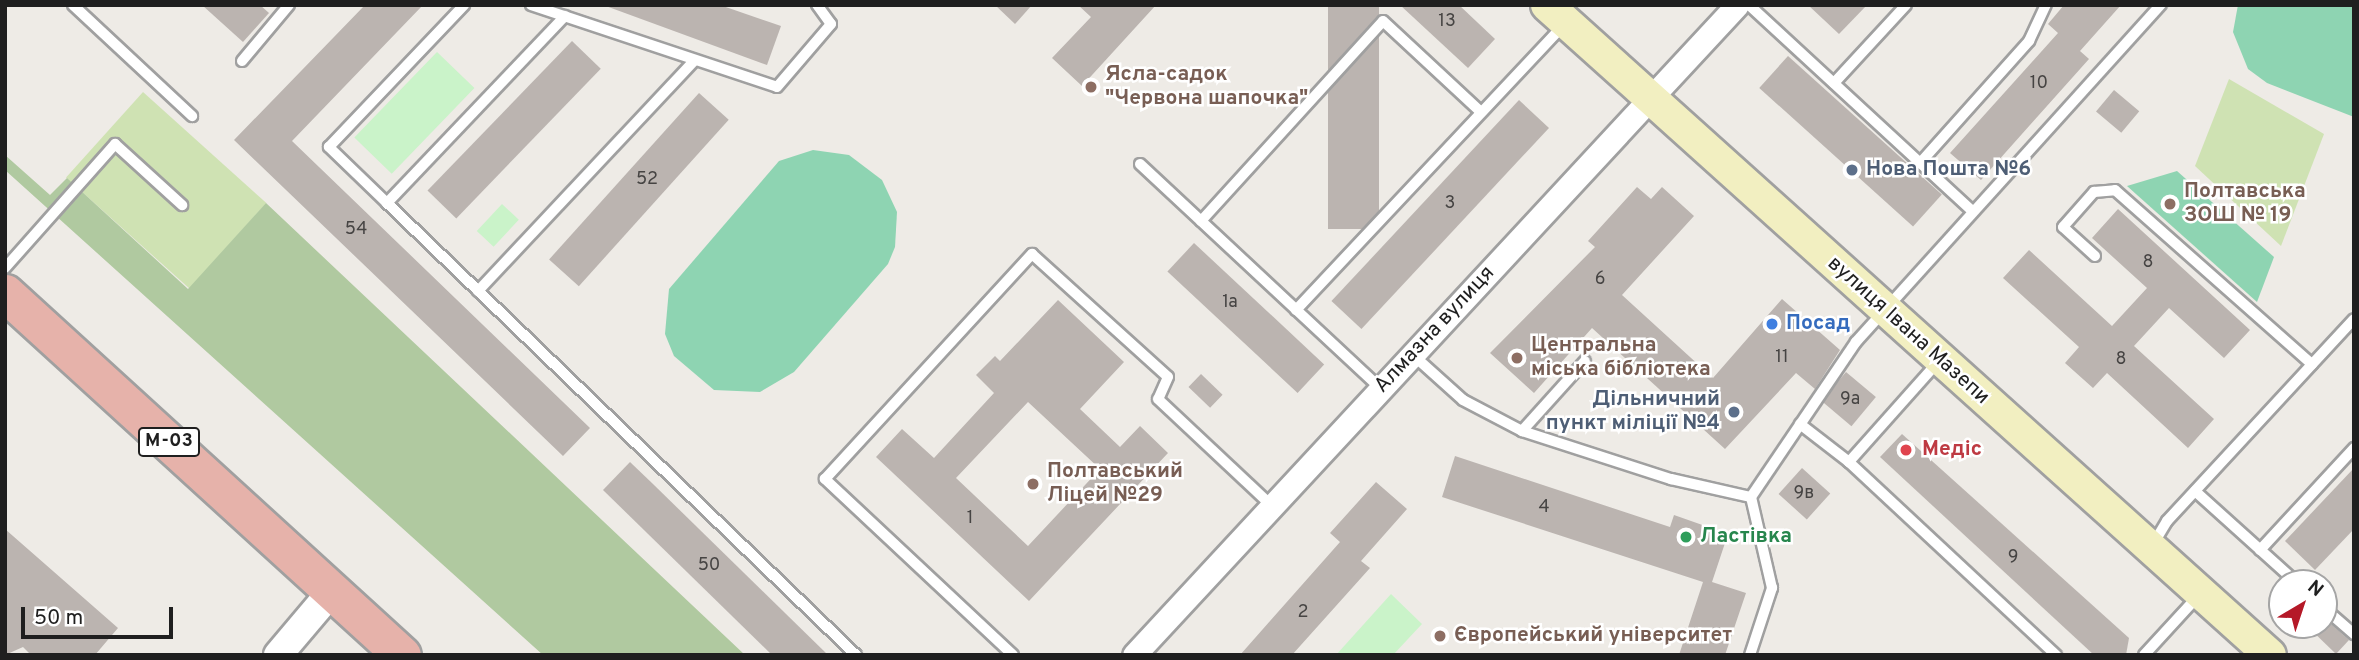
<!DOCTYPE html>
<html>
<head>
<meta charset="utf-8">
<style>
	body { margin:0 }
	#map { position:relative; width:2359px; height:660px; overflow:hidden; background:#eeebe6; font-family:Overpass,sans-serif }
	div>[style] { position:absolute }
	.grass>* { inset:0; background:#cfe2b3; transform-origin:0 0 }
	.forest>* { inset:0; background:#b0c9a0 }
	.park>* { inset:0; background:#caf3c9; transform-origin:0 0 }
	.pitch>* { inset:0; background:#8ed4b2 }
	.building>* { inset:0; background:#bbb4b0; transform-origin:0 0 }
	.roads { filter:drop-shadow(2px 0 #a0a0a0) drop-shadow(-2px 0 #a0a0a0) drop-shadow(0 2px #a0a0a0) drop-shadow(0 -2px #a0a0a0) }
	.service>* { height:10px; margin:-5px; padding:0 5px; transform-origin:5px; border-radius:5px; background:#fff }
	.minor>* { height:23px; margin:-11.5px; padding:0 11.5px; transform-origin:11.5px; border-radius:11.5px; background:#fff }
	.tertiary>* { height:28px; margin:-14px; padding:0 14px; transform-origin:14px; border-radius:14px; background:#fff }
	.secondary>* { height:32px; margin:-16px; padding:0 16px; transform-origin:16px; border-radius:16px; background:#f2efc1 }
	.trunk>* { height:37px; margin:-18.5px; padding:0 18.5px; transform-origin:18.5px; border-radius:18.5px; background:#e6b2aa }
	.dots>* { width:19px; height:19px; translate:-50% -50%; box-sizing:border-box; border:4px solid #fff; border-radius:50% }
	span { translate:-50% -50%; white-space:nowrap; text-align:center; line-height:1.15; -webkit-text-stroke:5px #fff; paint-order:stroke }
	.number-label { font-size:18px; color:#464443 }
	.number-label span { -webkit-text-stroke-width:0 }
	.shield-label span { padding:2px 5px; background:#fff; border:2px solid; border-radius:5px; -webkit-text-stroke-width:0 }
	.shield-label { font-size:19px; color:#1f1f1f; font-weight:700 }
	.education-label { font-size:21px; color:#785e54; font-weight:700 }
	.left { translate:0 -50%; text-align:left }
	.service-label { font-size:21px; color:#4e5e75; font-weight:700 }
	.right { translate:-100% -50%; text-align:right }
	.shop-label { font-size:21px; color:#366cbe; font-weight:700 }
	.street-label { font-size:21px; color:#1f1f1f }
	.health-label { font-size:21px; color:#be3a42; font-weight:700 }
	.leisure-label { font-size:21px; color:#27864d; font-weight:700 }
	.frame { position:absolute; inset:0; border:7px solid #1f1f1f; pointer-events:none }
	.north { position:absolute; left:2268px; top:569px; width:70px; height:70px; box-sizing:border-box; background:#fff; border:2px solid #a5a5a5; border-radius:50%; rotate:39deg; font-size:19px; font-weight:700; line-height:28px; text-align:center; color:#1f1f1f }
	.north::after { content:''; display:block; margin:auto; width:24px; height:32px; background:#b51928; clip-path:polygon(50% 0,100% 100%,50% 72%,0 100%) }
	.scale { position:absolute; left:21px; top:607px; width:152px; height:32px; box-sizing:border-box; border:4px solid #1f1f1f; border-top:0; padding-left:9px; font-size:21px; line-height:24px; white-space:nowrap; color:#1f1f1f; -webkit-text-stroke:5px #fff; paint-order:stroke }
</style>
</head>
<body>
<div id="map">
	<div class="grass">
		<i style="clip-path:polygon(2229px 79px,2324px 134px,2281px 246px,2195px 166px)"></i>
		<i style="left:143px;top:92px;width:166px;height:115px;rotate:42deg"></i>
	</div>
	<div class="forest">
		<i style="clip-path:polygon(5px 155px,50px 195px,67px 178px,188px 289px,266px 203px,745px 655px,543px 655px,5px 170px)"></i>
	</div>
	<div class="park">
		<i style="left:437px;top:52px;width:52px;height:119px;rotate:44deg"></i>
		<i style="left:502px;top:204px;width:23px;height:37px;rotate:43deg"></i>
		<i style="clip-path:polygon(1391px 594px,1422px 624px,1393px 655px,1336px 655px)"></i>
	</div>
	<div class="pitch">
		<i style="clip-path:polygon(2238px 5px,2354px 5px,2354px 117px,2267px 83px,2248px 69px,2233px 32px)"></i>
		<i style="clip-path:polygon(813px 150px,849px 155px,882px 180px,897px 212px,895px 247px,888px 264px,794px 372px,760px 392px,714px 390px,674px 356px,665px 334px,669px 289px,779px 161px)"></i>
		<i style="clip-path:polygon(2177px 171px,2274px 257px,2257px 302px,2127px 186px)"></i>
	</div>
	<div class="building">
		<i style="clip-path:polygon(202px 5px,260px 5px,269px 13px,243px 42px)"></i>
		<i style="clip-path:polygon(365px 5px,423px 5px,292px 141px,590px 428px,563px 456px,234px 140px)"></i>
		<i style="clip-path:polygon(603px 5px,720px 5px,781px 26px,767px 65px)"></i>
		<i style="clip-path:polygon(995px 5px,1032px 5px,1015px 24px)"></i>
		<i style="clip-path:polygon(1078px 5px,1156px 5px,1082px 86px,1052px 58px,1091px 17px)"></i>
		<i style="left:1328px;top:5px;width:51px;height:224px"></i>
		<i style="clip-path:polygon(1400px 5px,1459px 5px,1495px 39px,1468px 68px)"></i>
		<i style="clip-path:polygon(1808px 5px,1867px 5px,1839px 34px)"></i>
		<i style="clip-path:polygon(2064px 5px,2121px 5px,2080px 51px,2089px 59px,1981px 180px,1950px 153px,2058px 33px,2048px 24px)"></i>
		<i style="left:572px;top:41px;width:40px;height:208px;rotate:44deg"></i>
		<i style="left:1788px;top:56px;width:207px;height:43px;rotate:42deg"></i>
		<i style="left:2114px;top:90px;width:33px;height:28px;rotate:40deg"></i>
		<i style="left:699px;top:93px;width:40px;height:224px;rotate:42deg"></i>
		<i style="left:1519px;top:100px;width:41px;height:275px;rotate:43deg"></i>
		<i style="clip-path:polygon(1637px 187px,1651px 199px,1662px 187px,1694px 216px,1622px 295px,1713px 378px,1782px 299px,1840px 350px,1815px 389px,1796px 373px,1725px 449px,1592px 328px,1534px 393px,1490px 353px,1595px 247px,1588px 241px)"></i>
		<i style="clip-path:polygon(2118px 209px,2250px 330px,2224px 358px,2169px 308px,2134px 346px,2214px 419px,2188px 448px,2107px 373px,2093px 388px,2065px 363px,2079px 347px,2003px 278px,2029px 250px,2112px 326px,2147px 288px,2092px 238px)"></i>
		<i style="left:1194px;top:243px;width:178px;height:39px;rotate:43deg"></i>
		<i style="clip-path:polygon(evenodd,1058px 300px,1124px 362px,1080px 409px,1120px 447px,1140px 426px,1168px 453px,1029px 601px,876px 457px,902px 429px,934px 458px,994px 393px,976px 375px,995px 356px,1000px 361px,1058px 300px,1028px 402px,1100px 469px,1028px 546px,956px 478px,1028px 402px)"></i>
		<i style="left:1846px;top:372px;width:39px;height:38px;rotate:40deg"></i>
		<i style="left:1201px;top:374px;width:30px;height:18px;rotate:44deg"></i>
		<i style="clip-path:polygon(1902px 434px,2129px 638px,2126px 655px,2094px 655px,1880px 457px)"></i>
		<i style="clip-path:polygon(1455px 456px,1670px 527px,1674px 515px,1728px 534px,1712px 582px,1746px 593px,1725px 655px,1679px 655px,1703px 582px,1442px 497px)"></i>
		<i style="clip-path:polygon(630px 462px,653px 484px,828px 655px,772px 655px,603px 490px)"></i>
		<i style="left:1802px;top:468px;width:38px;height:35px;rotate:42deg"></i>
		<i style="clip-path:polygon(2354px 468px,2354px 529px,2315px 570px,2285px 541px)"></i>
		<i style="clip-path:polygon(1376px 482px,1407px 509px,1361px 561px,1370px 568px,1292px 655px,1240px 655px,1340px 542px,1330px 533px)"></i>
		<i style="clip-path:polygon(5px 529px,118px 628px,95px 655px,31px 655px,23px 647px,5px 655px)"></i>
		<i style="clip-path:polygon(2306px 625px,2332px 625px,2349px 640px,2336px 654px)"></i>
	</div>
	<div class="roads">
		<div class="service">
			<i style="left:73px;top:5px;width:163px;rotate:43deg"></i>
			<i style="left:531px;top:5px;width:259px;rotate:18.4deg"></i>
			<i style="left:777px;top:87px;width:83px;rotate:-49.4deg"></i>
			<i style="left:831px;top:24px;width:24px;rotate:-126deg"></i>
			<i style="left:1749px;top:5px;width:304px;rotate:42.7deg"></i>
			<i style="left:565px;top:16px;width:258px;rotate:133.6deg"></i>
			<i style="left:387px;top:203px;width:651px;rotate:43.94deg"></i>
			<i style="left:242px;top:61px;width:73px;rotate:-50deg"></i>
			<i style="left:1834px;top:83px;width:106px;rotate:-47.3deg"></i>
			<i style="left:1920px;top:163px;width:164px;rotate:-48.2deg"></i>
			<i style="left:2029px;top:41px;width:40px;rotate:-65deg"></i>
			<i style="left:1140px;top:164px;width:330px;rotate:43deg"></i>
			<i style="left:387px;top:203px;width:81px;rotate:-136deg"></i>
			<i style="left:329px;top:147px;width:196px;rotate:-46.4deg"></i>
			<i style="left:1201px;top:221px;width:270px;rotate:-47.7deg"></i>
			<i style="left:1383px;top:21px;width:134px;rotate:42.9deg"></i>
			<i style="left:2095px;top:256px;width:43px;rotate:-137.8deg"></i>
			<i style="left:2063px;top:227px;width:47px;rotate:-48.5deg"></i>
			<i style="left:2094px;top:192px;width:21px;rotate:-5deg"></i>
			<i style="left:2115px;top:190px;width:263px;rotate:41.5deg"></i>
			<i style="left:5px;top:268px;width:166px;rotate:-48.4deg"></i>
			<i style="left:115px;top:144px;width:91px;rotate:42.3deg"></i>
			<i style="left:478px;top:291px;width:316px;rotate:-46.8deg"></i>
			<i style="left:1296px;top:310px;width:391px;rotate:-46.8deg"></i>
			<i style="left:1413px;top:355px;width:67px;rotate:42deg"></i>
			<i style="left:1463px;top:400px;width:67px;rotate:27.7deg"></i>
			<i style="left:1522px;top:431px;width:157px;rotate:17.9deg"></i>
			<i style="left:1671px;top:479px;width:82px;rotate:12.7deg"></i>
			<i style="left:1938px;top:362px;width:134px;rotate:131.7deg"></i>
			<i style="left:1849px;top:462px;width:283px;rotate:43deg"></i>
			<i style="left:1800px;top:424px;width:62px;rotate:37.8deg"></i>
			<i style="left:1522px;top:431px;width:94px;rotate:-48deg"></i>
			<i style="left:2195px;top:491px;width:137px;rotate:42deg"></i>
			<i style="left:2152px;top:546px;width:29px;rotate:-59deg"></i>
			<i style="left:2167px;top:521px;width:275px;rotate:-47.2deg"></i>
			<i style="left:2260px;top:550px;width:139px;rotate:-47.3deg"></i>
			<i style="left:2324px;top:608px;width:40px;rotate:41deg"></i>
			<i style="left:1013px;top:655px;width:258px;rotate:-136.9deg"></i>
			<i style="left:825px;top:479px;width:306px;rotate:-47.4deg"></i>
			<i style="left:1032px;top:254px;width:183px;rotate:42.1deg"></i>
			<i style="left:1168px;top:377px;width:24px;rotate:114deg"></i>
			<i style="left:1158px;top:399px;width:156px;rotate:43.2deg"></i>
			<i style="left:1750px;top:655px;width:71px;rotate:-71.8deg"></i>
			<i style="left:1772px;top:588px;width:93px;rotate:-103deg"></i>
			<i style="left:1751px;top:497px;width:187px;rotate:-55.9deg"></i>
			<i style="left:1856px;top:342px;width:455px;rotate:-47.9deg"></i>
			<i style="left:2144px;top:655px;width:81px;rotate:-47.5deg"></i>
		</div>
		<div class="minor">
			<i style="left:1134px;top:655px;width:887px;rotate:-47.15deg"></i>
		</div>
		<div class="tertiary">
			<i style="left:278px;top:655px;width:84px;rotate:-49.8deg"></i>
		</div>
		<div class="secondary">
			<i style="left:1547px;top:5px;width:972px;rotate:41.96deg"></i>
		</div>
		<div class="trunk">
			<i style="left:5px;top:293px;width:537px;rotate:42.36deg"></i>
		</div>
	</div>
	<div class="dots">
		<i style="left:1091px;top:87px;background:#8d6e63"></i>
		<i style="left:1852px;top:170px;background:#5c6f8a"></i>
		<i style="left:2170px;top:204px;background:#8d6e63"></i>
		<i style="left:1772px;top:324px;background:#3f7fe0"></i>
		<i style="left:1517px;top:358px;background:#8d6e63"></i>
		<i style="left:1734px;top:412px;background:#5c6f8a"></i>
		<i style="left:1906px;top:450px;background:#e0444e"></i>
		<i style="left:1033px;top:484px;background:#8d6e63"></i>
		<i style="left:1686px;top:537px;background:#2e9e5b"></i>
		<i style="left:1440px;top:636px;background:#8d6e63"></i>
	</div>
	<div class="number-label">
		<span style="left:1447px;top:22px">13</span>
		<span style="left:2039px;top:84px">10</span>
		<span style="left:647px;top:180px">52</span>
		<span style="left:1450px;top:204px">3</span>
		<span style="left:356px;top:230px">54</span>
		<span style="left:2148px;top:263px">8</span>
		<span style="left:1600px;top:280px">6</span>
		<span style="left:1230px;top:303px">1а</span>
		<span style="left:1782px;top:358px">11</span>
		<span style="left:2121px;top:360px">8</span>
		<span style="left:1850px;top:400px">9а</span>
		<span style="left:1804px;top:494px">9в</span>
		<span style="left:1544px;top:508px">4</span>
		<span style="left:970px;top:519px">1</span>
		<span style="left:2013px;top:558px">9</span>
		<span style="left:709px;top:566px">50</span>
		<span style="left:1303px;top:613px">2</span>
	</div>
	<div class="shield-label">
		<span style="left:169px;top:442px">М-03</span>
	</div>
	<div class="education-label">
		<span class="left" style="left:1105px;top:87px">Ясла-садок<br>"Червона шапочка"</span>
		<span class="left" style="left:2184px;top:204px">Полтавська<br>ЗОШ № 19</span>
		<span class="left" style="left:1531px;top:358px">Центральна<br>міська бібліотека</span>
		<span class="left" style="left:1047px;top:484px">Полтавський<br>Ліцей №29</span>
		<span class="left" style="left:1454px;top:636px">Європейський університет</span>
	</div>
	<div class="service-label">
		<span class="left" style="left:1866px;top:170px">Нова Пошта №6</span>
		<span class="right" style="left:1720px;top:412px">Дільничний<br>пункт міліції №4</span>
	</div>
	<div class="shop-label">
		<span class="left" style="left:1786px;top:324px">Посад</span>
	</div>
	<div class="street-label">
		<span style="left:1435px;top:330px;rotate:-47deg">Алмазна вулиця</span>
		<span style="left:1908px;top:331px;rotate:42deg">вулиця Івана Мазепи</span>
	</div>
	<div class="health-label">
		<span class="left" style="left:1922px;top:450px">Медіс</span>
	</div>
	<div class="leisure-label">
		<span class="left" style="left:1700px;top:537px">Ластівка</span>
	</div>
	<div class="frame"></div>
	<div class="north">N</div>
	<div class="scale">50 m</div>
</div>
</body>
</html>
